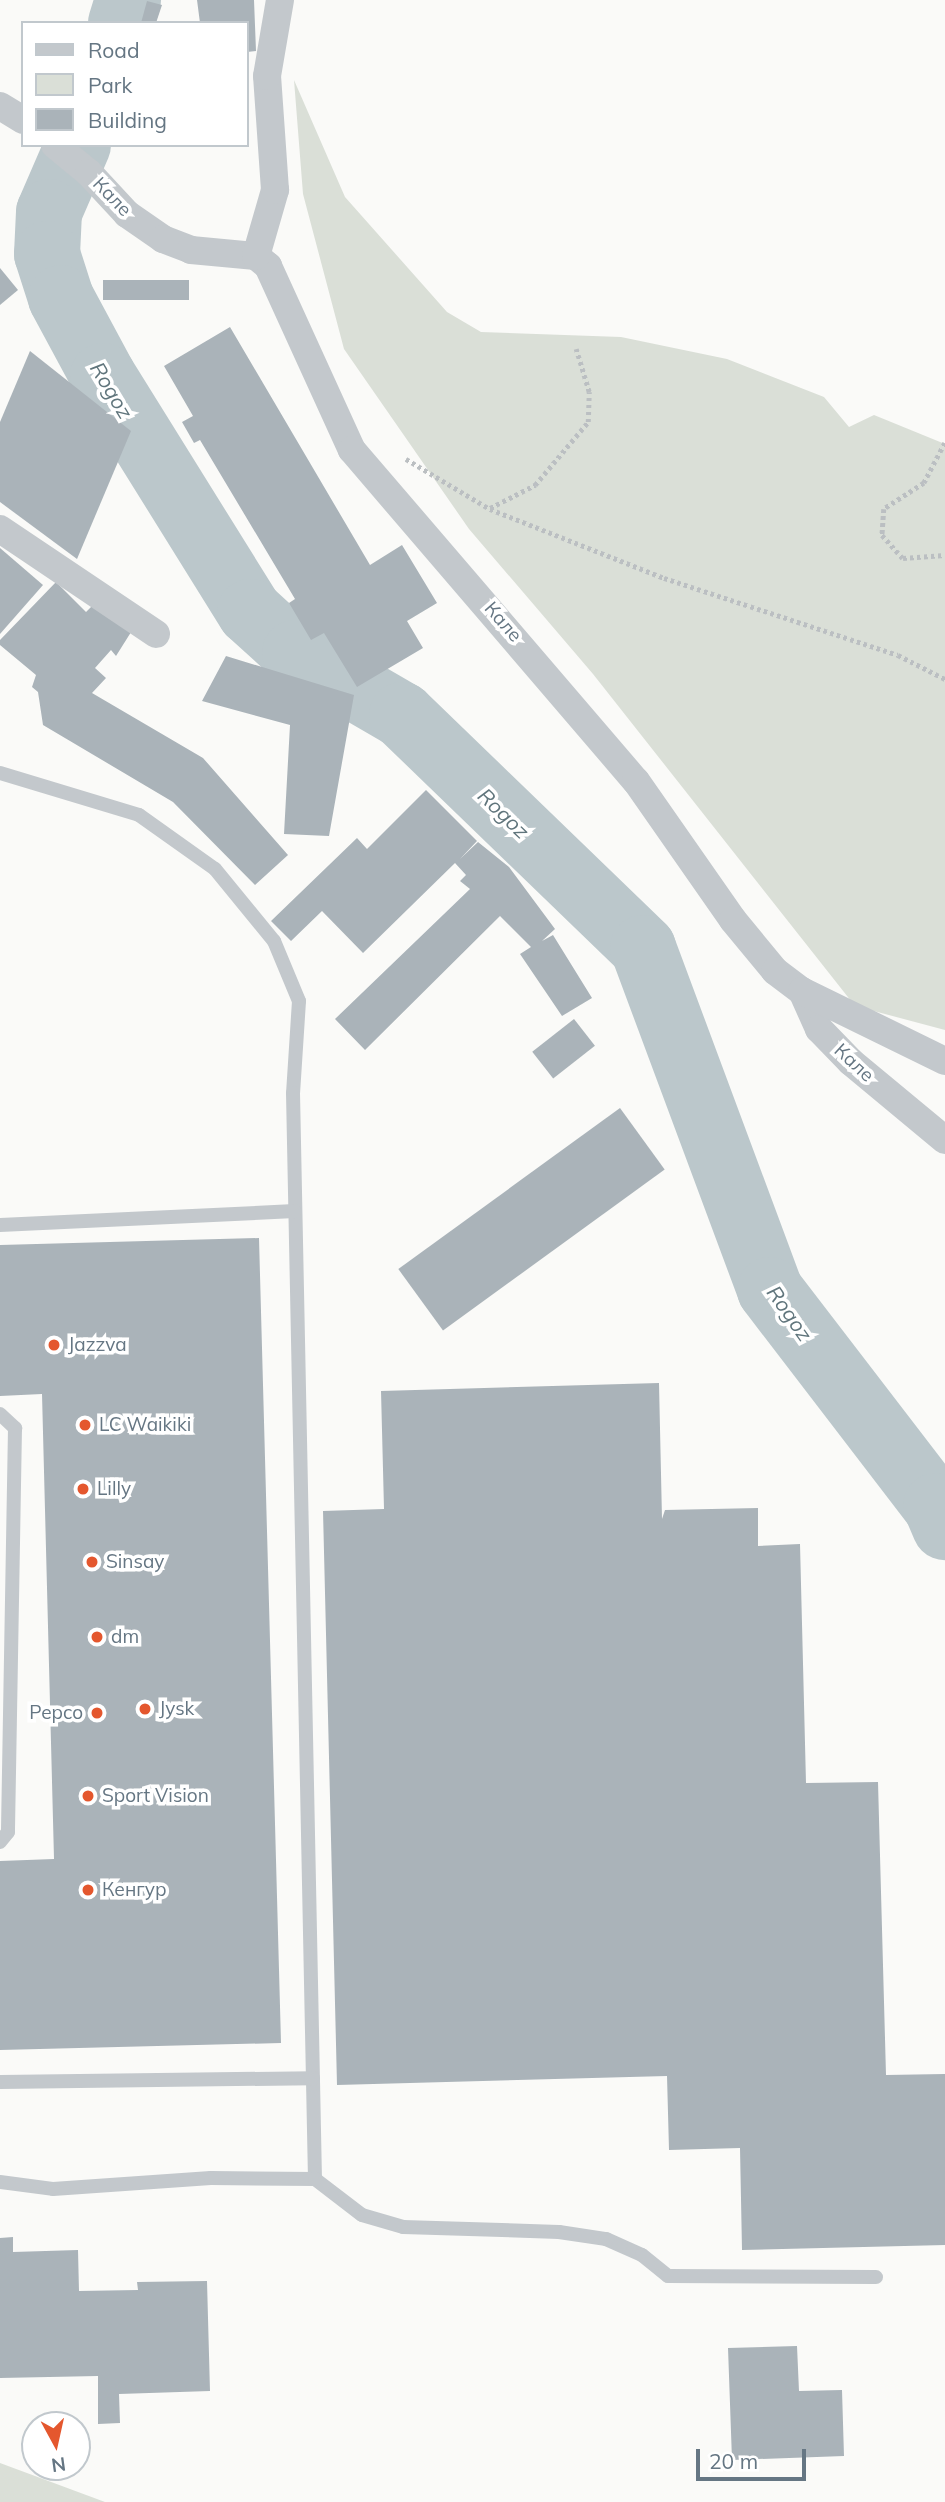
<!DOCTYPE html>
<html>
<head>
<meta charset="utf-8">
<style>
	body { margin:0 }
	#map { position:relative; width:945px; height:2502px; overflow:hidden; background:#fafaf8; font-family:Mulish,sans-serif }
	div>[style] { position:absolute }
	.green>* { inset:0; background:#dadfd7 }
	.river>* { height:66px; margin:-33px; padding:0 33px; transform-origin:33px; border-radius:33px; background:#bbc7cb }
	.building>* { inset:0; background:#aab3b9; transform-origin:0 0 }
	.path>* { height:4.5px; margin-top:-2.25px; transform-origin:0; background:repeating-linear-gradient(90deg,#bbbfc2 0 3.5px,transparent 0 7px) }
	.lane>* { height:14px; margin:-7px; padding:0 7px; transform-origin:7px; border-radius:7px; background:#c3c8cc }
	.street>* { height:28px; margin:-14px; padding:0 14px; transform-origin:14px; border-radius:14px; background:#c3c8cc }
	.dots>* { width:19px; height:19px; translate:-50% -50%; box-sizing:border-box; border:4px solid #fff; border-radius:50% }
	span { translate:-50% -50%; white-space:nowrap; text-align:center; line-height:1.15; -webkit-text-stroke:7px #fff; paint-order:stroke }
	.street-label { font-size:19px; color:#657683 }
	.poi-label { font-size:19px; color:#657683 }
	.left { translate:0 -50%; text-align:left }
	.right { translate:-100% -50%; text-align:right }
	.water-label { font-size:21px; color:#60757c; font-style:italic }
	.legend { position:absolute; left:21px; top:21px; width:228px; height:126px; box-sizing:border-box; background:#fff; border:2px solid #c1c8cd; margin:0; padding:9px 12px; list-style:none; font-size:21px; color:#657683 }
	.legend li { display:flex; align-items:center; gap:14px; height:35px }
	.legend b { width:35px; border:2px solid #c1c8cd }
	.north { position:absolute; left:21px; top:2411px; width:70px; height:70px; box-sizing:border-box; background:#fff; border:2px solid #c1c8cd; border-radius:50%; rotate:172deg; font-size:19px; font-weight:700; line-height:28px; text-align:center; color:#657683 }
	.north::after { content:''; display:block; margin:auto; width:24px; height:32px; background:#e4572e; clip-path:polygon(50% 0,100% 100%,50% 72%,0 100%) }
	.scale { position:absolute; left:696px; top:2449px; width:110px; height:32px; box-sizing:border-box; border:4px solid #657683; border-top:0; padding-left:9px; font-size:21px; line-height:24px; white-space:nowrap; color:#657683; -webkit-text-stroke:5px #fff; paint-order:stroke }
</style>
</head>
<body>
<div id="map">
	<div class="green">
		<i style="clip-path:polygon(294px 80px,345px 197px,447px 312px,481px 332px,621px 337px,727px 359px,824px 397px,849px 427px,874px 415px,945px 444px,945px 1030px,855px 1006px,593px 674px,469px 529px,344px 349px,303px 194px)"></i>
		<i style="clip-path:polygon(0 2463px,105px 2502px,0 2502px)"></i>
	</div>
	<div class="river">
		<i style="left:121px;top:23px;width:24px;rotate:-73deg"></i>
		<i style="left:78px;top:145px;width:73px;rotate:113.4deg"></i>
		<i style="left:49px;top:212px;width:42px;rotate:92.7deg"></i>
		<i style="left:47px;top:254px;width:46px;rotate:72.3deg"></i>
		<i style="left:61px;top:298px;width:89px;rotate:61.7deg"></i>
		<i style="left:103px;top:376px;width:278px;rotate:58.1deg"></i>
		<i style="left:250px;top:612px;width:61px;rotate:42.3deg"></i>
		<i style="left:295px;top:653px;width:124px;rotate:30.1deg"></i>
		<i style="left:402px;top:715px;width:335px;rotate:44deg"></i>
		<i style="left:643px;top:948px;width:365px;rotate:69.6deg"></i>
		<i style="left:770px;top:1290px;width:272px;rotate:52.5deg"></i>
		<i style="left:936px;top:1506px;width:23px;rotate:67deg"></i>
	</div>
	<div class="building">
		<i style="clip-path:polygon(197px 0,254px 0,256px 51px,247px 52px,247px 23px,200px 23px)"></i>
		<i style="clip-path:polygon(147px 1px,162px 5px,156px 23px,141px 23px)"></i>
		<i style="clip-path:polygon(0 268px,18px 290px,0 305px)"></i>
		<i style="left:103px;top:280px;width:86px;height:20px"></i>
		<i style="clip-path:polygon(230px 327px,370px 565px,402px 545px,437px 603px,407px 621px,423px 648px,357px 687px,324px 633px,311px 640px,289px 603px,295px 599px,249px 522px,200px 440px,194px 443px,182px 422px,193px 416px,164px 366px)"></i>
		<i style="clip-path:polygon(30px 351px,131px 431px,77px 559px,0 502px,0 422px)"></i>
		<i style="clip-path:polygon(0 548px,43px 585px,0 634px)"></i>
		<i style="clip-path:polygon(56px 582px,86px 612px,98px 600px,133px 629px,116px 656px,111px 650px,95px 668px,106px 678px,92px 693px,203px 758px,288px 855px,255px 885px,173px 802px,43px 725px,38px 692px,32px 687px,36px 675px,0 645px,0 640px)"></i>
		<i style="clip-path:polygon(226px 656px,354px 695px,329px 836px,284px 834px,290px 725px,202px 701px)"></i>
		<i style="clip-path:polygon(426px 790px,477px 841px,460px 859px,478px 842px,509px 867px,555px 929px,542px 941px,553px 935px,592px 998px,562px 1016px,520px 954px,531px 947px,500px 916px,365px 1050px,335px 1019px,470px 889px,460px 881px,466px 875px,455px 863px,363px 953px,322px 911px,291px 941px,271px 921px,357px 838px,367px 849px)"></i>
		<i style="left:574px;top:1019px;width:34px;height:53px;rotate:52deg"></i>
		<i style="left:620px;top:1108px;width:76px;height:274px;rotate:54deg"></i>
		<i style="clip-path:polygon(259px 1238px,281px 2043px,0 2050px,0 1861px,54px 1859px,42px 1394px,0 1396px,0 1245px)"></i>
		<i style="clip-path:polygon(659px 1383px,662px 1519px,665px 1510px,758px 1508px,758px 1546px,800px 1544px,806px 1783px,878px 1782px,886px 2075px,945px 2074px,945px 2245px,742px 2250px,740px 2148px,669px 2150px,667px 2076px,337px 2085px,323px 1511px,384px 1509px,381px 1391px)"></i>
		<i style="clip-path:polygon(13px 2237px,13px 2252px,78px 2250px,79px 2291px,138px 2290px,137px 2282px,207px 2281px,210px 2391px,119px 2394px,120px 2423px,98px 2424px,98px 2376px,0 2378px,0 2238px)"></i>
		<i style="clip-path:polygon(797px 2346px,799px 2391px,842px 2390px,844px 2456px,732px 2460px,728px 2348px)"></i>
	</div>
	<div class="path">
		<i style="left:945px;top:443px;width:45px;rotate:117.7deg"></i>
		<i style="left:924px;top:483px;width:48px;rotate:147deg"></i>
		<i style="left:884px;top:509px;width:26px;rotate:94deg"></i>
		<i style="left:882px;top:535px;width:31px;rotate:48deg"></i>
		<i style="left:903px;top:558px;width:42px;rotate:-4.1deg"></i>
		<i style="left:406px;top:459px;width:98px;rotate:30.8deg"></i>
		<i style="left:490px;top:509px;width:187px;rotate:21.6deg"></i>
		<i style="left:664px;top:578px;width:246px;rotate:18.2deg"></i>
		<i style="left:898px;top:655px;width:53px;rotate:27.1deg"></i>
		<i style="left:490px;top:508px;width:51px;rotate:-27.1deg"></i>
		<i style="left:535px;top:485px;width:82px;rotate:-49.9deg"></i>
		<i style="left:588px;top:422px;width:30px;rotate:-88deg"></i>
		<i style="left:589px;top:392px;width:45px;rotate:-106.8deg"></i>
	</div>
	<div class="lane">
		<i style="left:0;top:773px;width:145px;rotate:16.8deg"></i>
		<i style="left:139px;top:815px;width:93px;rotate:35.4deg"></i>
		<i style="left:215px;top:869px;width:93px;rotate:50.7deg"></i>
		<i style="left:274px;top:941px;width:65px;rotate:67.4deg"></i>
		<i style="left:299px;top:1001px;width:92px;rotate:93.7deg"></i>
		<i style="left:293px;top:1093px;width:1086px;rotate:88.84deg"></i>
		<i style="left:0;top:1225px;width:295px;rotate:-2.7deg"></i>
		<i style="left:0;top:1414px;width:21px;rotate:43deg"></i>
		<i style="left:15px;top:1428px;width:404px;rotate:91deg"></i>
		<i style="left:8px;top:1832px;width:13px;rotate:129deg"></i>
		<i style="left:0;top:2082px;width:313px;rotate:-0.7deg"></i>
		<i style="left:0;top:2182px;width:53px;rotate:7.5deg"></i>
		<i style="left:53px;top:2189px;width:158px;rotate:-4deg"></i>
		<i style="left:211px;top:2178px;width:104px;rotate:0.6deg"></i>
		<i style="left:315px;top:2179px;width:59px;rotate:37.5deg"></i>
		<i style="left:362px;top:2215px;width:43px;rotate:16.3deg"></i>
		<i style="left:403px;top:2227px;width:156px;rotate:1.8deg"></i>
		<i style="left:559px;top:2232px;width:48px;rotate:8.5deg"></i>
		<i style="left:606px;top:2239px;width:39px;rotate:24deg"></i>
		<i style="left:642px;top:2255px;width:33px;rotate:39deg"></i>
		<i style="left:668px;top:2276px;width:208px;rotate:0.3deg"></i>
	</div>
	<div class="street">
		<i style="left:0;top:106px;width:27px;rotate:31deg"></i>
		<i style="left:55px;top:145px;width:44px;rotate:39.5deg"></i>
		<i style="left:89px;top:173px;width:56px;rotate:47.2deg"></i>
		<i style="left:127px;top:214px;width:44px;rotate:34.8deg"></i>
		<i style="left:163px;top:239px;width:30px;rotate:21deg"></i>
		<i style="left:191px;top:250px;width:65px;rotate:5.3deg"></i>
		<i style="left:256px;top:256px;width:16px;rotate:40deg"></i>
		<i style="left:268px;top:266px;width:202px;rotate:65.5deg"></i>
		<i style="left:352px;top:450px;width:436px;rotate:49.4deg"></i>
		<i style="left:636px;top:781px;width:169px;rotate:55.1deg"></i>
		<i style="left:733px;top:920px;width:66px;rotate:50.5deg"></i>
		<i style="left:775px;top:971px;width:34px;rotate:37deg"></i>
		<i style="left:802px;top:991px;width:42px;rotate:65.9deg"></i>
		<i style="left:819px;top:1029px;width:46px;rotate:45.9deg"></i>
		<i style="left:851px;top:1062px;width:122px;rotate:39.7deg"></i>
		<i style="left:256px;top:256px;width:69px;rotate:-73.9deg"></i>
		<i style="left:275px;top:190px;width:114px;rotate:-94deg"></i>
		<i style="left:267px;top:76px;width:77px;rotate:-80.3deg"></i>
		<i style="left:0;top:529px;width:188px;rotate:33.9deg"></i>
		<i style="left:802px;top:991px;width:159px;rotate:26.1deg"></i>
	</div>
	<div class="dots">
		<i style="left:54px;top:1345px;background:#e4572e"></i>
		<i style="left:85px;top:1425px;background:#e4572e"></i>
		<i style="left:83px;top:1489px;background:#e4572e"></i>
		<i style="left:92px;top:1562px;background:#e4572e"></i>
		<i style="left:97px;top:1637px;background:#e4572e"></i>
		<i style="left:145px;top:1709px;background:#e4572e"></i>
		<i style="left:97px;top:1713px;background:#e4572e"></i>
		<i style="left:88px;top:1796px;background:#e4572e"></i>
		<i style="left:88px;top:1890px;background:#e4572e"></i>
	</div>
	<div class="street-label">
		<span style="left:112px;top:197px;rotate:46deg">Кале</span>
		<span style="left:503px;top:622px;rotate:49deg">Кале</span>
		<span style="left:854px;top:1063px;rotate:43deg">Кале</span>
	</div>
	<div class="poi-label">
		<span class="left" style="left:68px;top:1345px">Jazzva</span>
		<span class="left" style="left:99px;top:1425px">LC Waikiki</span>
		<span class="left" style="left:97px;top:1489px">Lilly</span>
		<span class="left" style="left:106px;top:1562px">Sinsay</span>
		<span class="left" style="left:111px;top:1637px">dm</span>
		<span class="left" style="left:159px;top:1709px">Jysk</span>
		<span class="right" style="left:83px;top:1713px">Pepco</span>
		<span class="left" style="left:102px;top:1796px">Sport Vision</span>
		<span class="left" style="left:102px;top:1890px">Кенгур</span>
	</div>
	<div class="water-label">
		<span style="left:112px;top:390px;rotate:59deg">Rogoz</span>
		<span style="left:504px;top:813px;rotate:44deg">Rogoz</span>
		<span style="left:790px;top:1313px;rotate:55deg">Rogoz</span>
	</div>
	<ul class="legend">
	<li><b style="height:9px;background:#c3c8cc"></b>Road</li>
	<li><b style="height:19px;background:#dadfd7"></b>Park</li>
	<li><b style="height:19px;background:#aab3b9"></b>Building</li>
	</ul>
	<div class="north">N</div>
	<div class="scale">20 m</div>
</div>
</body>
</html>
